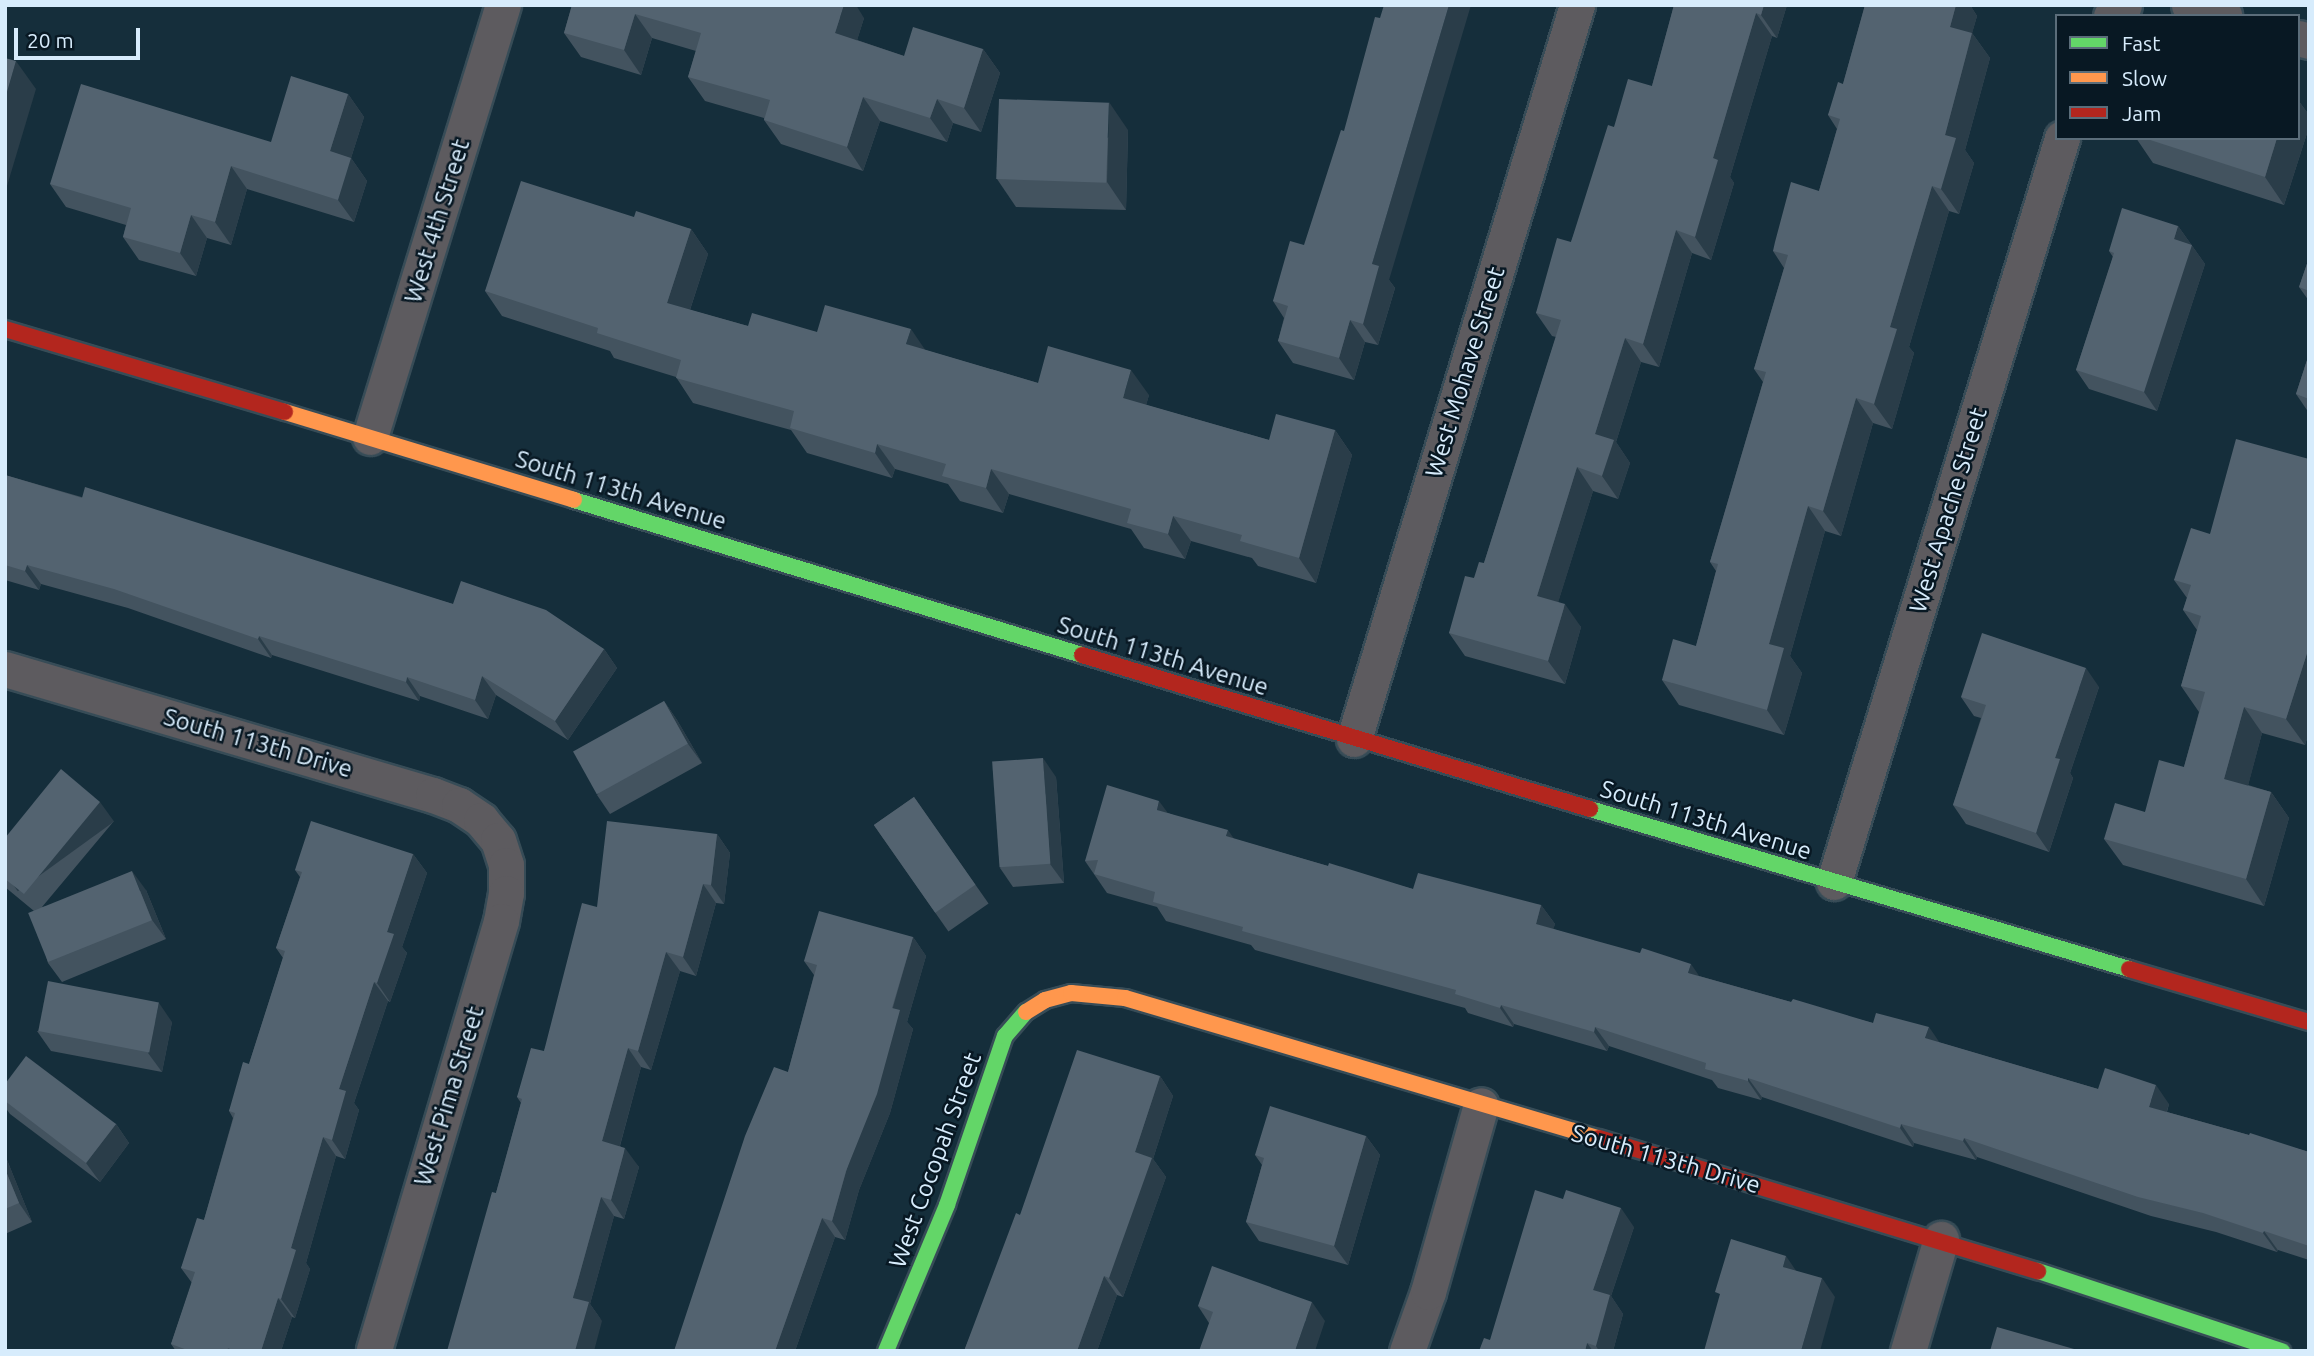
<!DOCTYPE html>
<html>
<head>
<meta charset="utf-8">
<style>
	body { margin:0 }
	#map { position:relative; width:2314px; height:1356px; overflow:hidden; background:#152e3b; font-family:Ubuntu,sans-serif }
	div>[style] { position:absolute }
	.roads { filter:drop-shadow(2px 0 #374c57) drop-shadow(-2px 0 #374c57) drop-shadow(0 2px #374c57) drop-shadow(0 -2px #374c57) }
	.street>* { height:35px; margin:-17.5px; padding:0 17.5px; transform-origin:17.5px; border-radius:17.5px; background:#5d5b5f }
	.fast>* { height:16px; margin:-8px; padding:0 8px; transform-origin:8px; border-radius:8px; background:#63d668 }
	.slow>* { height:16px; margin:-8px; padding:0 8px; transform-origin:8px; border-radius:8px; background:#ff974d }
	.jam>* { height:16px; margin:-8px; padding:0 8px; transform-origin:8px; border-radius:8px; background:#b3261e }
	.wall>* { inset:0; background:#43535f; transform-origin:0 0 }
	.shaded-wall>* { inset:0; background:#2a3d49; transform-origin:0 0 }
	.building>* { inset:0; background:#536370; transform-origin:0 0 }
	span { translate:-50% -50%; white-space:nowrap; text-align:center; line-height:1.15; -webkit-text-stroke:5px #081823; paint-order:stroke }
	.street-label { font-size:24px; color:#d7ecfc }
	.frame { position:absolute; inset:0; border:7px solid #d7ecfc; pointer-events:none }
	.legend { position:absolute; left:2055px; top:14px; width:245px; height:126px; box-sizing:border-box; background:#081823; border:2px solid #5b6d7a; margin:0; padding:9px 12px; list-style:none; font-size:21px; color:#d7ecfc }
	.legend li { display:flex; align-items:center; gap:14px; height:35px }
	.legend b { width:35px; border:2px solid #5b6d7a }
	.scale { position:absolute; left:14px; top:28px; width:126px; height:32px; box-sizing:border-box; border:4px solid #d7ecfc; border-top:0; padding-left:9px; font-size:21px; line-height:24px; white-space:nowrap; color:#d7ecfc; -webkit-text-stroke:5px #081823; paint-order:stroke }
</style>
</head>
<body>
<div id="map">
	<div class="roads">
		<div class="street">
			<i style="left:2189px;top:5px;width:37px;rotate:17deg"></i>
			<i style="left:2111px;top:16px;width:17px;rotate:-40deg"></i>
			<i style="left:2298px;top:38px;width:11px;rotate:15deg"></i>
			<i style="left:370px;top:437px;width:452px;rotate:-72.9deg"></i>
			<i style="left:5px;top:669px;width:446px;rotate:16.4deg"></i>
			<i style="left:433px;top:795px;width:28px;rotate:21deg"></i>
			<i style="left:459px;top:805px;width:27px;rotate:34deg"></i>
			<i style="left:481px;top:820px;width:26px;rotate:50deg"></i>
			<i style="left:498px;top:840px;width:26px;rotate:72deg"></i>
			<i style="left:506px;top:865px;width:28px;rotate:90deg"></i>
			<i style="left:506px;top:893px;width:28px;rotate:100deg"></i>
			<i style="left:501px;top:921px;width:448px;rotate:106.5deg"></i>
			<i style="left:1354px;top:739px;width:767px;rotate:-73.1deg"></i>
			<i style="left:1834px;top:882px;width:778px;rotate:-72.96deg"></i>
			<i style="left:1407px;top:1351px;width:63px;rotate:-70.4deg"></i>
			<i style="left:1428px;top:1292px;width:194px;rotate:-74.2deg"></i>
			<i style="left:1908px;top:1351px;width:117px;rotate:-73.6deg"></i>
		</div>
		<div class="fast">
			<i style="left:574px;top:500px;width:531px;rotate:16.97deg"></i>
			<i style="left:1590px;top:809px;width:562px;rotate:16.53deg"></i>
			<i style="left:2038px;top:1271px;width:257px;rotate:18.2deg"></i>
			<i style="left:886px;top:1351px;width:158px;rotate:-67.3deg"></i>
			<i style="left:947px;top:1205px;width:179px;rotate:-71.1deg"></i>
			<i style="left:1005px;top:1036px;width:32px;rotate:-49deg"></i>
		</div>
		<div class="slow">
			<i style="left:285px;top:412px;width:302px;rotate:16.9deg"></i>
			<i style="left:1026px;top:1012px;width:22px;rotate:-32deg"></i>
			<i style="left:1045px;top:1000px;width:27px;rotate:-15deg"></i>
			<i style="left:1071px;top:993px;width:54px;rotate:5.3deg"></i>
			<i style="left:1125px;top:998px;width:494px;rotate:16.5deg"></i>
		</div>
		<div class="jam">
			<i style="left:5px;top:329px;width:292px;rotate:16.5deg"></i>
			<i style="left:1082px;top:655px;width:531px;rotate:16.86deg"></i>
			<i style="left:2129px;top:969px;width:188px;rotate:16.4deg"></i>
			<i style="left:1599px;top:1138px;width:459px;rotate:16.9deg"></i>
		</div>
	</div>
	<div class="wall">
		<i style="clip-path:polygon(572px 5px,864px 18px,857px 40px,904px 56px,983px 49px,1000px 73px,981px 132px,953px 123px,947px 142px,880px 121px,863px 171px,781px 144px,764px 120px,764px 118px,705px 101px,688px 77px,696px 51px,652px 38px,641px 75px,581px 57px,564px 33px)"></i>
		<i style="clip-path:polygon(1674px 5px,1787px 5px,1777px 38px,1772px 36px,1730px 177px,1734px 183px,1711px 260px,1692px 253px,1659px 367px,1641px 362px,1616px 442px,1630px 463px,1618px 499px,1593px 491px,1558px 602px,1581px 627px,1565px 684px,1465px 656px,1449px 633px,1474px 578px,1484px 563px,1556px 337px,1552px 336px,1536px 313px,1571px 242px,1614px 127px,1652px 86px)"></i>
		<i style="clip-path:polygon(1865px 5px,1970px 5px,1977px 16px,1972px 33px,1990px 58px,1965px 150px,1974px 163px,1959px 214px,1949px 211px,1909px 347px,1914px 353px,1892px 429px,1873px 423px,1841px 536px,1825px 531px,1790px 656px,1802px 673px,1784px 735px,1679px 705px,1662px 680px,1696px 646px,1716px 571px,1710px 562px,1763px 382px,1754px 369px,1784px 268px,1773px 251px,1819px 191px,1837px 129px,1828px 115px,1843px 84px)"></i>
		<i style="clip-path:polygon(348px 94px,364px 117px,351px 158px,367px 181px,354px 222px,247px 189px,231px 245px,207px 238px,196px 276px,139px 260px,123px 237px,126px 225px,66px 207px,50px 184px,271px 142px)"></i>
		<i style="clip-path:polygon(2298px 100px,2309px 115px,2309px 127px,2284px 205px,2153px 163px,2136px 138px,2298px 138px)"></i>
		<i style="clip-path:polygon(1128px 130px,1126px 210px,1016px 207px,997px 179px)"></i>
		<i style="clip-path:polygon(634px 217px,691px 229px,708px 254px,690px 310px,748px 326px,817px 332px,925px 350px,1038px 383px,1149px 395px,1146px 405px,1269px 440px,1335px 430px,1352px 455px,1316px 583px,1258px 566px,1252px 558px,1191px 541px,1185px 559px,1144px 548px,1131px 529px,1009px 494px,1003px 513px,960px 501px,948px 484px,895px 469px,892px 478px,807px 453px,791px 430px,693px 403px,676px 377px,614px 358px,610px 351px,502px 316px,485px 291px)"></i>
		<i style="clip-path:polygon(2178px 226px,2205px 264px,2157px 411px,2089px 389px,2076px 370px,2113px 257px,2109px 251px)"></i>
		<i style="clip-path:polygon(1304px 245px,1389px 280px,1395px 288px,1378px 345px,1365px 342px,1354px 380px,1293px 363px,1278px 341px,1284px 318px,1273px 301px)"></i>
		<i style="clip-path:polygon(2309px 258px,2309px 301px,2299px 287px)"></i>
		<i style="clip-path:polygon(2309px 354px,2309px 413px,2296px 394px)"></i>
		<i style="clip-path:polygon(2309px 459px,2309px 732px,2305px 745px,2262px 733px,2248px 785px,2271px 792px,2289px 818px,2264px 906px,2123px 865px,2104px 839px,2145px 812px,2184px 767px,2199px 712px,2181px 686px,2197px 630px,2183px 610px,2187px 598px,2174px 580px,2210px 534px)"></i>
		<i style="clip-path:polygon(5px 475px,453px 604px,604px 649px,617px 668px,568px 740px,496px 695px,488px 719px,420px 696px,419px 701px,272px 655px,271px 658px,128px 608px,41px 584px,39px 590px,5px 580px)"></i>
		<i style="clip-path:polygon(2099px 687px,2070px 773px,2073px 778px,2049px 852px,1966px 824px,1953px 805px,1981px 718px,1974px 716px,1961px 697px)"></i>
		<i style="clip-path:polygon(664px 701px,677px 720px,702px 763px,610px 814px,597px 795px)"></i>
		<i style="clip-path:polygon(1056px 777px,1064px 883px,1013px 887px,1000px 868px)"></i>
		<i style="left:914px;top:797px;width:130px;height:49px;rotate:55deg"></i>
		<i style="clip-path:polygon(1168px 813px,1234px 839px,1328px 866px,1413px 889px,1541px 905px,1555px 924px,1553px 929px,1699px 976px,1791px 1002px,1873px 1023px,2098px 1089px,2169px 1104px,2167px 1112px,2309px 1152px,2309px 1260px,2278px 1250px,2277px 1252px,2216px 1232px,2151px 1216px,1977px 1157px,1976px 1160px,1914px 1143px,1913px 1147px,1762px 1097px,1761px 1100px,1718px 1088px,1712px 1080px,1609px 1046px,1607px 1051px,1514px 1024px,1513px 1027px,1468px 1013px,1465px 1008px,1255px 950px,1251px 945px,1166px 921px,1157px 907px,1107px 893px,1085px 861px)"></i>
		<i style="clip-path:polygon(114px 821px,42px 907px,146px 890px,166px 939px,62px 982px,48px 963px,34px 911px,5px 887px,5px 838px)"></i>
		<i style="clip-path:polygon(717px 834px,730px 853px,724px 904px,716px 903px,696px 976px,680px 971px,651px 1070px,641px 1067px,620px 1146px,639px 1167px,624px 1219px,614px 1216px,590px 1304px,602px 1321px,496px 1193px,521px 1103px,517px 1097px,544px 1051px,597px 907px)"></i>
		<i style="clip-path:polygon(413px 854px,427px 873px,402px 947px,407px 953px,390px 1002px,388px 1001px,354px 1103px,359px 1110px,345px 1159px,336px 1156px,306px 1263px,310px 1269px,295px 1318px,292px 1317px,281px 1351px,176px 1351px,171px 1344px,192px 1283px,181px 1268px,204px 1220px,233px 1118px,229px 1111px,249px 1064px,283px 958px,276px 948px,300px 877px,295px 870px)"></i>
		<i style="clip-path:polygon(913px 937px,926px 956px,907px 1022px,913px 1029px,890px 1113px,859px 1190px,845px 1240px,835px 1237px,795px 1351px,674px 1351px,788px 1072px,814px 975px,804px 961px)"></i>
		<i style="clip-path:polygon(172px 1022px,162px 1072px,51px 1051px,37px 1031px)"></i>
		<i style="clip-path:polygon(1160px 1076px,1173px 1096px,1153px 1159px,1166px 1177px,1123px 1297px,1117px 1295px,1097px 1351px,964px 1351px,1020px 1215px)"></i>
		<i style="clip-path:polygon(5px 1084px,116px 1124px,129px 1143px,100px 1182px,10px 1114px,5px 1107px)"></i>
		<i style="clip-path:polygon(1366px 1136px,1380px 1155px,1348px 1265px,1259px 1241px,1246px 1222px,1262px 1165px,1255px 1155px)"></i>
		<i style="clip-path:polygon(5px 1155px,32px 1222px,5px 1234px)"></i>
		<i style="clip-path:polygon(1634px 1227px,1611px 1296px,1623px 1314px,1613px 1351px,1479px 1351px,1490px 1340px)"></i>
		<i style="clip-path:polygon(1198px 1306px,1325px 1321px,1209px 1323px)"></i>
	</div>
	<div class="shaded-wall">
		<i style="clip-path:polygon(844px 5px,856px 5px,864px 18px,852px 57px,835px 33px)"></i>
		<i style="clip-path:polygon(1449px 5px,1471px 5px,1389px 280px,1395px 288px,1378px 345px,1363px 324px,1372px 264px)"></i>
		<i style="clip-path:polygon(1764px 5px,1787px 5px,1777px 38px,1761px 15px)"></i>
		<i style="clip-path:polygon(1956px 5px,1970px 5px,1977px 16px,1967px 51px,1950px 27px)"></i>
		<i style="clip-path:polygon(1756px 13px,1772px 36px,1730px 177px,1734px 183px,1711px 260px,1695px 237px,1713px 158px)"></i>
		<i style="clip-path:polygon(635px 14px,652px 38px,641px 75px,624px 50px)"></i>
		<i style="clip-path:polygon(1972px 33px,1990px 58px,1965px 150px,1974px 163px,1959px 214px,1941px 189px,1945px 135px)"></i>
		<i style="clip-path:polygon(983px 49px,1000px 73px,981px 132px,964px 108px)"></i>
		<i style="clip-path:polygon(16px 61px,36px 89px,7px 186px,5px 183px,5px 99px)"></i>
		<i style="clip-path:polygon(348px 94px,364px 117px,351px 158px,367px 181px,354px 222px,338px 200px,330px 151px)"></i>
		<i style="clip-path:polygon(863px 97px,880px 121px,863px 171px,847px 147px)"></i>
		<i style="clip-path:polygon(937px 99px,953px 123px,947px 142px,930px 118px)"></i>
		<i style="clip-path:polygon(2298px 100px,2309px 115px,2309px 127px,2284px 205px,2265px 177px,2277px 138px,2298px 138px)"></i>
		<i style="clip-path:polygon(1109px 102px,1128px 130px,1126px 210px,1107px 182px)"></i>
		<i style="clip-path:polygon(231px 166px,247px 189px,231px 245px,215px 222px)"></i>
		<i style="clip-path:polygon(1932px 186px,1949px 211px,1909px 347px,1914px 353px,1892px 429px,1874px 404px,1890px 327px)"></i>
		<i style="clip-path:polygon(191px 215px,207px 238px,196px 276px,180px 253px)"></i>
		<i style="clip-path:polygon(2178px 226px,2205px 264px,2157px 411px,2144px 392px,2174px 239px)"></i>
		<i style="clip-path:polygon(691px 229px,708px 254px,684px 328px,667px 303px)"></i>
		<i style="clip-path:polygon(1676px 230px,1692px 253px,1659px 367px,1643px 344px)"></i>
		<i style="clip-path:polygon(1350px 320px,1365px 342px,1354px 380px,1339px 358px)"></i>
		<i style="clip-path:polygon(911px 329px,928px 354px,906px 344px)"></i>
		<i style="clip-path:polygon(1625px 338px,1641px 362px,1616px 442px,1630px 463px,1618px 499px,1602px 476px,1595px 434px)"></i>
		<i style="clip-path:polygon(1131px 370px,1149px 395px,1141px 423px,1123px 398px)"></i>
		<i style="clip-path:polygon(1856px 398px,1873px 423px,1841px 536px,1823px 511px)"></i>
		<i style="clip-path:polygon(1335px 430px,1352px 455px,1316px 583px,1299px 558px)"></i>
		<i style="clip-path:polygon(877px 444px,895px 469px,892px 478px,875px 453px)"></i>
		<i style="clip-path:polygon(1577px 467px,1593px 491px,1553px 619px,1537px 596px)"></i>
		<i style="clip-path:polygon(991px 469px,1009px 494px,1003px 513px,986px 488px)"></i>
		<i style="clip-path:polygon(1808px 506px,1825px 531px,1790px 656px,1802px 673px,1784px 735px,1767px 710px,1769px 644px)"></i>
		<i style="clip-path:polygon(1173px 516px,1191px 541px,1185px 559px,1168px 534px)"></i>
		<i style="clip-path:polygon(27px 565px,41px 584px,39px 590px,25px 571px)"></i>
		<i style="clip-path:polygon(1565px 604px,1581px 627px,1565px 684px,1548px 661px)"></i>
		<i style="clip-path:polygon(259px 636px,272px 655px,271px 658px,258px 639px)"></i>
		<i style="clip-path:polygon(2309px 647px,2309px 732px,2305px 745px,2286px 719px)"></i>
		<i style="clip-path:polygon(604px 649px,617px 668px,568px 740px,555px 721px)"></i>
		<i style="clip-path:polygon(2086px 668px,2099px 687px,2070px 773px,2073px 778px,2049px 852px,2036px 833px,2055px 758px)"></i>
		<i style="clip-path:polygon(482px 676px,496px 695px,488px 719px,475px 700px)"></i>
		<i style="clip-path:polygon(407px 677px,420px 696px,419px 701px,406px 682px)"></i>
		<i style="clip-path:polygon(664px 701px,677px 720px,702px 763px,688px 744px)"></i>
		<i style="clip-path:polygon(2244px 707px,2262px 733px,2243px 805px,2224px 779px)"></i>
		<i style="clip-path:polygon(1043px 758px,1056px 777px,1064px 883px,1050px 864px)"></i>
		<i style="clip-path:polygon(2271px 792px,2289px 818px,2264px 906px,2246px 879px)"></i>
		<i style="clip-path:polygon(1159px 801px,1173px 820px,1157px 810px)"></i>
		<i style="left:100px;top:802px;width:24px;height:119px;rotate:54deg"></i>
		<i style="clip-path:polygon(1228px 830px,1241px 849px,1226px 836px)"></i>
		<i style="clip-path:polygon(717px 834px,730px 853px,724px 904px,711px 885px)"></i>
		<i style="clip-path:polygon(413px 854px,427px 873px,402px 947px,407px 953px,390px 1002px,377px 983px,387px 932px)"></i>
		<i style="clip-path:polygon(132px 871px,146px 890px,166px 939px,152px 920px)"></i>
		<i style="clip-path:polygon(703px 884px,716px 903px,696px 976px,683px 957px)"></i>
		<i style="clip-path:polygon(1541px 905px,1555px 924px,1549px 943px,1536px 924px)"></i>
		<i style="clip-path:polygon(913px 937px,926px 956px,907px 1022px,913px 1029px,890px 1113px,859px 1190px,845px 1240px,832px 1221px)"></i>
		<i style="clip-path:polygon(666px 952px,680px 971px,651px 1070px,638px 1051px)"></i>
		<i style="clip-path:polygon(1691px 964px,1704px 983px,1688px 973px)"></i>
		<i style="clip-path:polygon(374px 982px,388px 1001px,354px 1103px,359px 1110px,345px 1159px,332px 1140px,339px 1089px)"></i>
		<i style="clip-path:polygon(159px 1003px,172px 1022px,162px 1072px,148px 1053px)"></i>
		<i style="clip-path:polygon(1501px 1005px,1514px 1024px,1513px 1027px,1500px 1008px)"></i>
		<i style="clip-path:polygon(1595px 1027px,1609px 1046px,1607px 1051px,1594px 1032px)"></i>
		<i style="clip-path:polygon(1929px 1027px,1942px 1046px,1925px 1038px)"></i>
		<i style="clip-path:polygon(628px 1048px,641px 1067px,616px 1160px,602px 1141px)"></i>
		<i style="clip-path:polygon(1160px 1076px,1173px 1096px,1153px 1159px,1166px 1177px,1123px 1297px,1109px 1278px,1135px 1152px)"></i>
		<i style="clip-path:polygon(1748px 1078px,1762px 1097px,1761px 1100px,1748px 1081px)"></i>
		<i style="clip-path:polygon(2156px 1085px,2169px 1104px,2162px 1126px,2149px 1107px)"></i>
		<i style="clip-path:polygon(116px 1124px,129px 1143px,100px 1182px,86px 1163px)"></i>
		<i style="clip-path:polygon(1901px 1124px,1914px 1143px,1913px 1147px,1900px 1128px)"></i>
		<i style="clip-path:polygon(1366px 1136px,1380px 1155px,1348px 1265px,1334px 1246px)"></i>
		<i style="clip-path:polygon(323px 1137px,336px 1156px,306px 1263px,310px 1269px,295px 1318px,281px 1299px,291px 1248px)"></i>
		<i style="clip-path:polygon(1964px 1138px,1977px 1157px,1976px 1160px,1963px 1141px)"></i>
		<i style="clip-path:polygon(625px 1148px,639px 1167px,624px 1219px,611px 1200px)"></i>
		<i style="clip-path:polygon(5px 1155px,32px 1222px,19px 1203px,5px 1169px)"></i>
		<i style="clip-path:polygon(601px 1197px,614px 1216px,590px 1304px,602px 1321px,594px 1351px,575px 1351px,573px 1298px)"></i>
		<i style="clip-path:polygon(1621px 1208px,1634px 1227px,1611px 1296px,1623px 1314px,1613px 1351px,1599px 1351px,1596px 1346px,1593px 1290px)"></i>
		<i style="clip-path:polygon(822px 1218px,835px 1237px,795px 1351px,775px 1351px)"></i>
		<i style="left:2264px;top:1231px;width:24px;height:2px;rotate:54deg"></i>
		<i style="clip-path:polygon(1786px 1256px,1799px 1275px,1783px 1267px)"></i>
		<i style="clip-path:polygon(1104px 1276px,1117px 1295px,1097px 1351px,1077px 1351px)"></i>
		<i style="clip-path:polygon(1822px 1278px,1835px 1297px,1820px 1351px,1801px 1351px)"></i>
		<i style="clip-path:polygon(278px 1298px,292px 1317px,281px 1351px,261px 1351px)"></i>
		<i style="clip-path:polygon(1312px 1302px,1325px 1321px,1315px 1351px,1295px 1351px)"></i>
		<i style="clip-path:polygon(1587px 1343px,1593px 1351px,1585px 1351px)"></i>
	</div>
	<div class="building">
		<i style="clip-path:polygon(572px 5px,844px 5px,835px 33px,904px 56px,913px 27px,983px 49px,964px 108px,937px 99px,930px 118px,863px 97px,847px 147px,764px 120px,770px 100px,688px 77px,701px 33px,635px 14px,624px 50px,564px 33px)"></i>
		<i style="clip-path:polygon(1384px 5px,1449px 5px,1372px 264px,1379px 266px,1363px 324px,1350px 320px,1339px 358px,1278px 341px,1288px 306px,1273px 301px,1290px 241px,1304px 245px,1341px 130px,1344px 131px,1375px 17px,1380px 18px)"></i>
		<i style="clip-path:polygon(1674px 5px,1764px 5px,1761px 15px,1756px 13px,1713px 158px,1718px 160px,1695px 237px,1676px 230px,1643px 344px,1625px 338px,1595px 434px,1614px 440px,1602px 476px,1577px 467px,1537px 596px,1565px 604px,1548px 661px,1449px 633px,1465px 576px,1474px 578px,1479px 562px,1484px 563px,1561px 320px,1536px 313px,1557px 238px,1571px 242px,1608px 125px,1614px 127px,1628px 79px,1652px 86px)"></i>
		<i style="clip-path:polygon(1865px 5px,1956px 5px,1950px 27px,1972px 33px,1945px 135px,1956px 138px,1941px 189px,1932px 186px,1890px 327px,1897px 329px,1874px 404px,1856px 398px,1823px 511px,1808px 506px,1769px 644px,1784px 648px,1767px 710px,1662px 680px,1673px 639px,1696px 646px,1718px 564px,1710px 562px,1766px 372px,1754px 369px,1788px 255px,1773px 251px,1775px 242px,1791px 182px,1819px 191px,1840px 119px,1828px 115px,1838px 82px,1843px 84px)"></i>
		<i style="clip-path:polygon(5px 58px,16px 61px,5px 99px)"></i>
		<i style="clip-path:polygon(291px 76px,348px 94px,330px 151px,351px 158px,338px 200px,231px 166px,215px 222px,191px 215px,180px 253px,123px 237px,131px 208px,50px 184px,81px 84px,271px 142px)"></i>
		<i style="left:999px;top:99px;width:110px;height:80px;rotate:2deg"></i>
		<i style="clip-path:polygon(2144px 138px,2277px 138px,2265px 177px)"></i>
		<i style="clip-path:polygon(521px 181px,634px 217px,636px 211px,691px 229px,667px 303px,748px 326px,752px 313px,817px 332px,825px 305px,911px 329px,906px 344px,1038px 383px,1048px 346px,1131px 370px,1123px 398px,1269px 440px,1276px 414px,1335px 430px,1299px 558px,1240px 541px,1242px 535px,1173px 516px,1168px 534px,1127px 523px,1131px 509px,991px 469px,986px 488px,942px 476px,946px 464px,877px 444px,875px 453px,790px 428px,794px 411px,676px 378px,681px 360px,597px 333px,598px 328px,485px 291px)"></i>
		<i style="clip-path:polygon(2122px 208px,2178px 226px,2174px 239px,2192px 245px,2144px 392px,2076px 370px,2114px 253px,2109px 251px)"></i>
		<i style="clip-path:polygon(2309px 258px,2309px 291px,2299px 287px)"></i>
		<i style="clip-path:polygon(2309px 354px,2309px 399px,2296px 394px)"></i>
		<i style="clip-path:polygon(2236px 439px,2309px 459px,2309px 647px,2286px 719px,2244px 707px,2224px 779px,2271px 792px,2246px 879px,2104px 839px,2115px 803px,2145px 812px,2159px 760px,2184px 767px,2205px 692px,2181px 686px,2201px 616px,2183px 610px,2191px 585px,2174px 580px,2191px 528px,2210px 534px)"></i>
		<i style="clip-path:polygon(5px 475px,82px 498px,85px 487px,453px 604px,461px 581px,546px 610px,604px 649px,555px 721px,482px 676px,475px 700px,407px 677px,406px 682px,259px 636px,258px 639px,114px 589px,27px 565px,25px 571px,5px 565px)"></i>
		<i style="clip-path:polygon(1982px 633px,2086px 668px,2055px 758px,2060px 759px,2036px 833px,1953px 805px,1986px 705px,1961px 697px)"></i>
		<i style="left:664px;top:701px;width:49px;height:104px;rotate:61deg"></i>
		<i style="left:1043px;top:758px;width:106px;height:51px;rotate:86deg"></i>
		<i style="clip-path:polygon(61px 769px,100px 802px,24px 894px,5px 879px,5px 838px)"></i>
		<i style="clip-path:polygon(1107px 785px,1159px 801px,1157px 810px,1228px 830px,1226px 836px,1328px 866px,1329px 863px,1413px 889px,1418px 873px,1541px 905px,1536px 924px,1640px 953px,1642px 948px,1691px 964px,1688px 973px,1791px 1002px,1793px 999px,1873px 1023px,1876px 1013px,1929px 1027px,1925px 1038px,2098px 1089px,2105px 1068px,2156px 1085px,2149px 1107px,2249px 1135px,2250px 1133px,2309px 1152px,2309px 1246px,2264px 1231px,2263px 1233px,2203px 1213px,2138px 1197px,1964px 1138px,1963px 1141px,1901px 1124px,1900px 1128px,1748px 1078px,1748px 1081px,1705px 1069px,1706px 1063px,1595px 1027px,1594px 1032px,1501px 1005px,1500px 1008px,1455px 994px,1456px 990px,1242px 931px,1243px 927px,1153px 902px,1155px 892px,1094px 874px,1098px 860px,1085px 861px)"></i>
		<i style="left:914px;top:797px;width:107px;height:49px;rotate:55deg"></i>
		<i style="clip-path:polygon(311px 821px,413px 854px,387px 932px,394px 934px,377px 983px,374px 982px,339px 1089px,346px 1091px,332px 1140px,323px 1137px,291px 1248px,296px 1250px,281px 1299px,278px 1298px,261px 1351px,235px 1351px,228px 1348px,227px 1351px,190px 1351px,171px 1344px,195px 1272px,181px 1268px,197px 1218px,204px 1220px,235px 1113px,229px 1111px,243px 1062px,249px 1064px,285px 951px,276px 948px,302px 872px,295px 870px)"></i>
		<i style="clip-path:polygon(607px 821px,717px 834px,711px 885px,703px 884px,683px 957px,666px 952px,638px 1051px,628px 1048px,602px 1141px,625px 1148px,611px 1200px,601px 1197px,573px 1298px,589px 1302px,575px 1351px,447px 1351px,492px 1192px,496px 1193px,522px 1099px,517px 1097px,531px 1048px,544px 1051px,582px 903px,597px 907px)"></i>
		<i style="left:132px;top:871px;width:53px;height:112px;rotate:68deg"></i>
		<i style="clip-path:polygon(819px 911px,913px 937px,892px 1008px,900px 1010px,877px 1094px,846px 1171px,832px 1221px,822px 1218px,775px 1351px,674px 1351px,745px 1136px,774px 1067px,788px 1072px,817px 965px,804px 961px)"></i>
		<i style="left:48px;top:981px;width:113px;height:51px;rotate:11deg"></i>
		<i style="clip-path:polygon(1077px 1050px,1160px 1076px,1135px 1152px,1152px 1158px,1109px 1278px,1104px 1276px,1077px 1351px,964px 1351px,1016px 1213px,1020px 1215px)"></i>
		<i style="clip-path:polygon(26px 1056px,116px 1124px,86px 1163px,5px 1101px,5px 1084px)"></i>
		<i style="clip-path:polygon(1270px 1106px,1366px 1136px,1334px 1246px,1246px 1222px,1264px 1158px,1255px 1155px)"></i>
		<i style="clip-path:polygon(5px 1169px,19px 1203px,5px 1209px)"></i>
		<i style="clip-path:polygon(1535px 1190px,1563px 1199px,1566px 1190px,1621px 1208px,1593px 1290px,1610px 1295px,1596px 1346px,1587px 1343px,1585px 1351px,1479px 1351px,1484px 1338px,1490px 1340px)"></i>
		<i style="clip-path:polygon(1731px 1239px,1786px 1256px,1783px 1267px,1822px 1278px,1801px 1351px,1704px 1351px,1720px 1294px,1715px 1292px)"></i>
		<i style="clip-path:polygon(1212px 1266px,1312px 1302px,1295px 1351px,1199px 1351px,1213px 1312px,1198px 1306px)"></i>
		<i style="clip-path:polygon(1997px 1327px,2081px 1351px,1990px 1351px)"></i>
	</div>
	<div class="street-label">
		<span style="left:437px;top:221px;rotate:-73deg">West 4th Street</span>
		<span style="left:1465px;top:372px;rotate:-73deg">West Mohave Street</span>
		<span style="left:621px;top:490px;rotate:17deg">South 113th Avenue</span>
		<span style="left:1948px;top:510px;rotate:-73deg">West Apache Street</span>
		<span style="left:1163px;top:656px;rotate:17deg">South 113th Avenue</span>
		<span style="left:258px;top:743px;rotate:16deg">South 113th Drive</span>
		<span style="left:1706px;top:820px;rotate:17deg">South 113th Avenue</span>
		<span style="left:449px;top:1096px;rotate:-73deg">West Pima Street</span>
		<span style="left:1666px;top:1159px;rotate:16deg">South 113th Drive</span>
		<span style="left:935px;top:1160px;rotate:-70deg">West Cocopah Street</span>
	</div>
	<div class="frame"></div>
	<ul class="legend">
	<li><b style="height:9px;background:#63d668"></b>Fast</li>
	<li><b style="height:9px;background:#ff974d"></b>Slow</li>
	<li><b style="height:9px;background:#b3261e"></b>Jam</li>
	</ul>
	<div class="scale">20 m</div>
</div>
</body>
</html>
